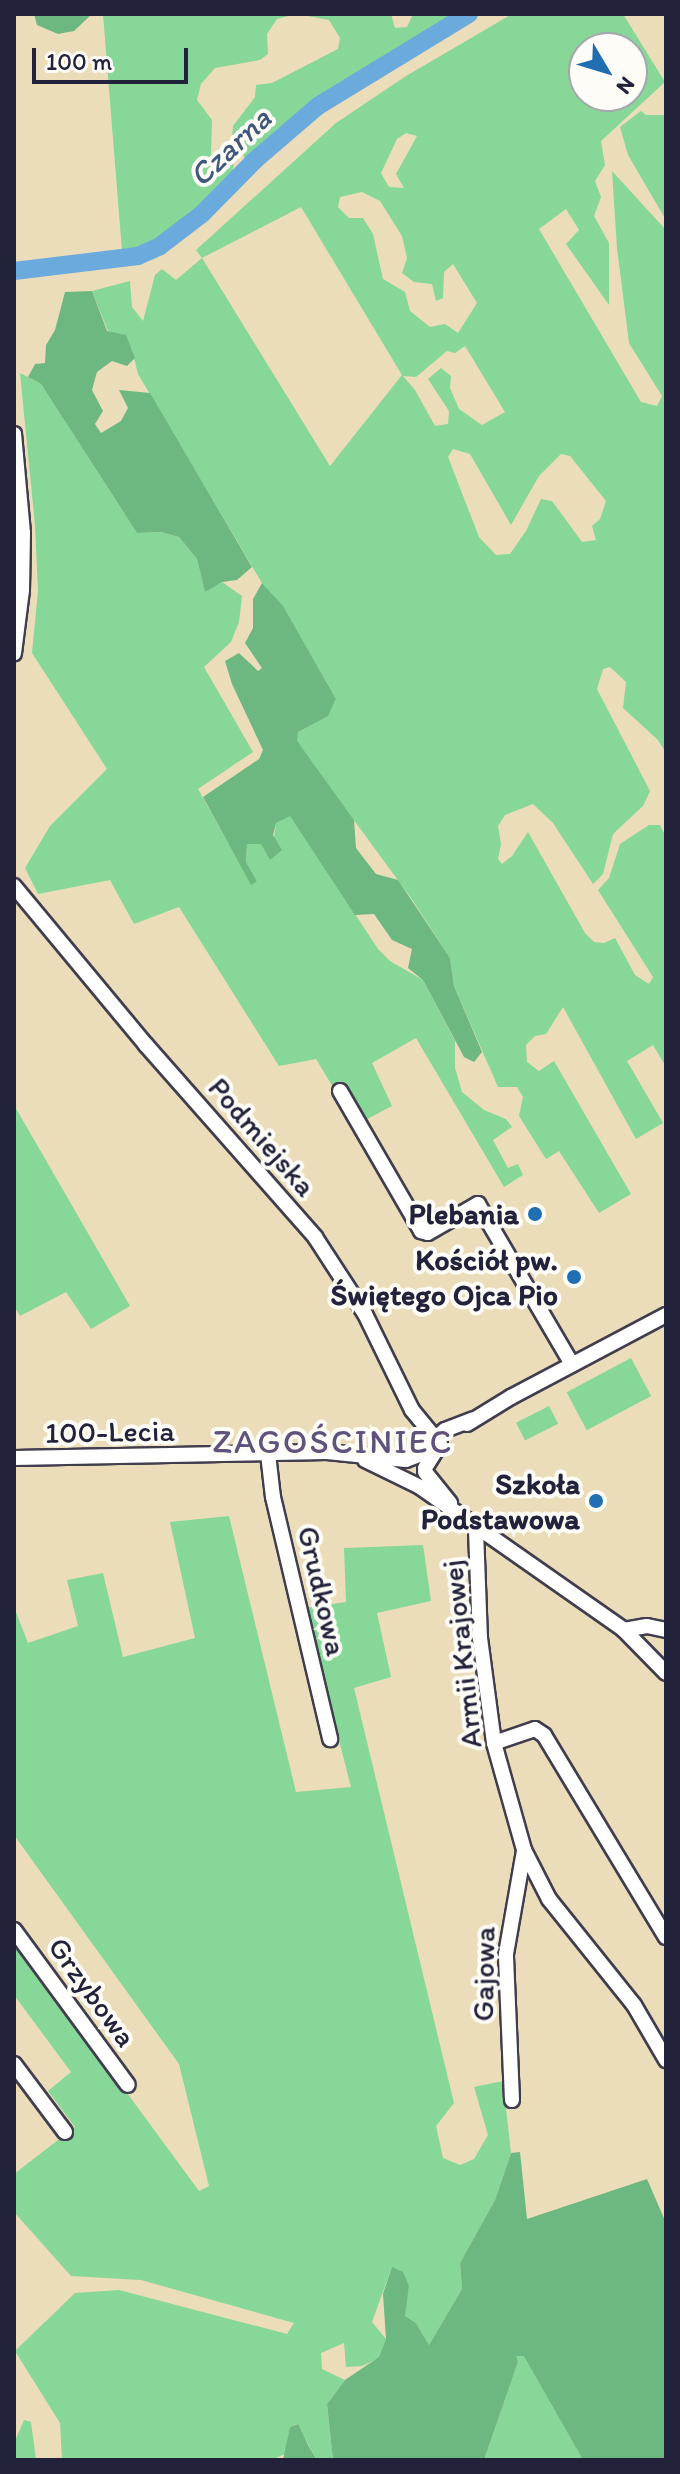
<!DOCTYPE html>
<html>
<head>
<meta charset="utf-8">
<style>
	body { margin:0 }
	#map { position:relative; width:680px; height:2474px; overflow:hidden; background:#ebddb9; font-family:Itim,sans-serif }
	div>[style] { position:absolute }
	.green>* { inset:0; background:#86d798; transform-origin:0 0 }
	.forest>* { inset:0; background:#6cb880 }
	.river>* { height:18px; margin:-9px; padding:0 9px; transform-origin:9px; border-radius:9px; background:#6aaadd }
	.roads { filter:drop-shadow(2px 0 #403e4e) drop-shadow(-2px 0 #403e4e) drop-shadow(0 2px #403e4e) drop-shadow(0 -2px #403e4e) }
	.minor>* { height:14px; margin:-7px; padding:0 7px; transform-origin:7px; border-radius:7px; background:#fff }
	.dots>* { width:22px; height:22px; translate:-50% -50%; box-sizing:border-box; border:4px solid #fdfcf7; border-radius:50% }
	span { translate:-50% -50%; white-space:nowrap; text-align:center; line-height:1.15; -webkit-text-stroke:8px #fdfcf7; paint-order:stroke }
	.street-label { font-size:30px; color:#22223b }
	.poi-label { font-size:30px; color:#22223b; font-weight:700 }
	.right { translate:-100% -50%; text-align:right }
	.water-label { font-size:32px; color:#3f587c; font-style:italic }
	.quarter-label { font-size:34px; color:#60527c; letter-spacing:2px }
	.frame { position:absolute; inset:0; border:16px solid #22223b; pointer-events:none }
	.north { position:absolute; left:568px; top:32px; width:80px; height:80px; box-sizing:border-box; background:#fdfcf7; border:2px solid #a5a5ac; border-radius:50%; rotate:128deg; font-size:22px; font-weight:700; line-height:32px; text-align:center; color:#22223b }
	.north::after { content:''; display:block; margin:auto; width:28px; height:36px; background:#1f6fb2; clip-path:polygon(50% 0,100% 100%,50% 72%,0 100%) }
	.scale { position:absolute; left:32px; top:48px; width:156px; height:36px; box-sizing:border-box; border:4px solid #22223b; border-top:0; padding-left:10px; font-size:24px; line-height:28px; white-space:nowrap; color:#22223b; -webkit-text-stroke:6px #fdfcf7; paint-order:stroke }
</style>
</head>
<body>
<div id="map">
	<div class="green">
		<i style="clip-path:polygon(103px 14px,296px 14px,277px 19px,267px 34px,268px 54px,260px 60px,215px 68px,201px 84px,197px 100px,212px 120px,211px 154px,234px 163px,232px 176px,179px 228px,154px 243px,122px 251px)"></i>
		<i style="clip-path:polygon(297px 14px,391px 14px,395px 28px,407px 27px,413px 14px,462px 14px,322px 98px,246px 164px,242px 150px,232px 139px,233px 126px,255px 97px,256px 85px,272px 83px,338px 49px,340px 38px,329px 20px)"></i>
		<i style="clip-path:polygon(evenodd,512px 14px,623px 14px,665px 82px,601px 141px,605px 165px,595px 181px,601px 197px,594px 216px,609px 243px,609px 305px,566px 244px,579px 230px,566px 209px,539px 229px,641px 402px,657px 406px,662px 396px,629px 343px,617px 248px,612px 171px,666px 230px,666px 753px,658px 740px,623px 708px,626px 682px,610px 667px,603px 669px,597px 689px,650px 791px,643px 806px,613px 834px,603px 874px,593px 884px,553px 823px,533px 804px,505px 815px,498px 826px,501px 844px,498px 859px,502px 864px,512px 856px,528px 832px,585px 933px,594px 942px,604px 943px,615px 938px,635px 975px,649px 984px,653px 977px,598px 890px,609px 878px,620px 844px,649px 825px,660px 825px,666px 837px,666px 1067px,653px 1045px,627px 1061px,663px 1123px,636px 1139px,563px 1007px,546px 1034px,535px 1036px,526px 1045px,527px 1062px,539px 1071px,554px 1061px,631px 1194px,599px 1213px,559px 1151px,546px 1159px,519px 1116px,523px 1097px,517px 1087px,498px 1087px,454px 986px,450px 958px,411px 898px,296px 741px,298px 732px,328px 715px,336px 699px,283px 607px,262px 583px,138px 374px,132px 350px,108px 331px,92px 291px,130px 281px,132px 307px,143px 321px,155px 275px,162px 269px,176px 280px,202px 258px,196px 250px,336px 123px,406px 76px,512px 14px,584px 48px,632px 48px,632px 96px,584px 96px,584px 48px,512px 14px,406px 133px,417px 136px,396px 174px,404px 188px,389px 187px,381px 173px,397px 139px,406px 133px,512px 14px,362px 192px,380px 201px,402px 236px,407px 258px,402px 273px,414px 282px,432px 284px,436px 301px,443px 298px,444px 272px,453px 264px,477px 303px,458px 333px,445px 324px,430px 327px,410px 311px,405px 292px,383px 279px,373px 234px,363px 218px,349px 218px,338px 207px,340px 197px,362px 192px,512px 14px,301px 207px,402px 375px,330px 466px,202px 258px,301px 207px,512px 14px,465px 346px,505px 412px,482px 425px,459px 409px,450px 388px,451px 376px,441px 368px,428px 379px,449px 411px,448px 424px,435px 426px,415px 390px,403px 376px,416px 377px,447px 351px,455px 353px,465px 346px,512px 14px,453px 449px,470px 454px,511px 525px,539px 476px,561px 454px,570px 456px,606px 501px,600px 519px,592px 526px,596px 540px,582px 542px,552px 501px,541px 499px,526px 531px,510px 554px,496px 555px,479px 537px,448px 457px,453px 449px)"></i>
		<i style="clip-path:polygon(641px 111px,646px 115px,666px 115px,666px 220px,628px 155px,620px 127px)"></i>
		<i style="clip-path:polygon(20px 373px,41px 384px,137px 533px,161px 532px,179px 537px,197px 559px,205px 591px,222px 582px,242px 596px,239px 622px,231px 642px,204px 667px,253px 752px,198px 789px,251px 884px,257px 881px,246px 862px,247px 844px,261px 844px,271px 860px,276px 823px,290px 815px,378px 949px,390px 961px,423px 980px,455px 1041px,455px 1068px,462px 1092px,484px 1110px,506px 1119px,512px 1127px,493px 1140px,508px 1168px,518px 1164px,523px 1175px,504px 1187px,416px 1038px,372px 1063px,392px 1106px,356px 1125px,316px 1059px,279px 1066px,179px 907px,134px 924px,110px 880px,38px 894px,25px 868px,50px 826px,107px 769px,32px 653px,38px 591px,35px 525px)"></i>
		<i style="clip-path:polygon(14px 1105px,130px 1306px,91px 1329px,66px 1292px,20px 1316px,14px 1306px)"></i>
		<i style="left:631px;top:1358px;width:43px;height:73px;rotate:62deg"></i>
		<i style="left:549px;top:1406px;width:20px;height:37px;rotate:63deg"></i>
		<i style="clip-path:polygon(229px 1516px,296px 1792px,351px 1787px,305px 1608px,346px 1602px,344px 1548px,423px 1545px,431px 1601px,377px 1613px,391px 1677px,354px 1688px,454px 2103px,436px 2126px,443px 2158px,460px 2165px,474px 2159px,488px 2135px,474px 2087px,503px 2081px,511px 2153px,495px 2200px,460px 2263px,462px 2289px,429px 2345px,416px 2323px,404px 2316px,409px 2286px,392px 2267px,372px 2322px,386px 2339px,379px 2358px,362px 2366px,346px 2367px,344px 2343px,321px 2353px,322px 2369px,345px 2380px,327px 2404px,333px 2460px,317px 2460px,297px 2424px,290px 2427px,285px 2454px,271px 2460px,62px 2460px,60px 2423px,15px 2351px,75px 2293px,119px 2290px,287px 2334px,294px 2323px,141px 2280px,71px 2276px,14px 2212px,14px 2174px,75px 2127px,48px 2091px,71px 2072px,14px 1995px,14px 1939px,199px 2191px,209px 2186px,179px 2064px,14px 1835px,14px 1607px,28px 1643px,78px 1626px,67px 1580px,103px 1573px,123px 1657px,195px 1638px,170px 1522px)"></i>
		<i style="clip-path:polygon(515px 2356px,525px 2356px,583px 2460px,484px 2460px,518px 2362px)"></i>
		<i style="clip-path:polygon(24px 2420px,31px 2422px,36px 2460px,14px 2460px,14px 2443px)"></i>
	</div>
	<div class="forest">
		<i style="clip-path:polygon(34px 14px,92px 14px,74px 31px,58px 34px,37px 25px)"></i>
		<i style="clip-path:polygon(92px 291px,107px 331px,126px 335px,135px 358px,127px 366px,112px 361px,97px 372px,92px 390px,103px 411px,95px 424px,101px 433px,121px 421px,128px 408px,119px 390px,150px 393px,252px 567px,237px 580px,222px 582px,205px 592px,197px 559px,179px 537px,161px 532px,137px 533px,41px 384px,28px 377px,35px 364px,45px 363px,46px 345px,55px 330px,65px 292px)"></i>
		<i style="clip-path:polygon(262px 583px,283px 606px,336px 699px,328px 716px,298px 732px,297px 741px,354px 820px,356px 848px,376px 874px,398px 880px,450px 958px,454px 986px,482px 1052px,474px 1062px,464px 1057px,423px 980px,408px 968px,412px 949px,392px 940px,374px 914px,355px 915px,290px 816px,276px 823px,273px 835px,282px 850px,270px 860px,261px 844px,247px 844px,246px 862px,257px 881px,251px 885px,203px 797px,259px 759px,263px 750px,232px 684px,225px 661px,239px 653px,258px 671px,262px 668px,245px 643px,253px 628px,253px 599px)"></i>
		<i style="clip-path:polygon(520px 2152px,527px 2219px,647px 2179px,666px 2223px,666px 2460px,583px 2460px,524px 2356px,516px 2356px,518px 2362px,484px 2460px,333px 2460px,327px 2404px,345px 2380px,379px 2357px,386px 2339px,383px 2294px,392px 2267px,403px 2272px,409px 2286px,405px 2316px,416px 2323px,429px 2345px,462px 2289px,460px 2263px,495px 2200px,511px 2153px)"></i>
		<i style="clip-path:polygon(298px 2424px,308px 2445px,317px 2460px,283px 2460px,290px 2427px)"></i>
	</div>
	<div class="river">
		<i style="left:14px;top:271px;width:125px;rotate:-6.9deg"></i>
		<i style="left:138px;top:256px;width:24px;rotate:-24deg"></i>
		<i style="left:160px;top:246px;width:53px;rotate:-37.3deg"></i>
		<i style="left:202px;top:214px;width:74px;rotate:-45.5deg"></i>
		<i style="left:254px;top:161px;width:84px;rotate:-40.7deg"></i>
		<i style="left:318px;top:106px;width:177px;rotate:-31.4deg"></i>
	</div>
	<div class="roads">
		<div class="minor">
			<i style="left:14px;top:434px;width:99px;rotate:84.8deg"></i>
			<i style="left:23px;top:533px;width:57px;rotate:91deg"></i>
			<i style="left:22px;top:590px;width:64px;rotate:97.2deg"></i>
			<i style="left:14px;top:886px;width:207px;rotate:50.3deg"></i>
			<i style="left:146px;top:1045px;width:256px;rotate:48.6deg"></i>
			<i style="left:315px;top:1237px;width:92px;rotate:57deg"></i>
			<i style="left:365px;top:1314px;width:107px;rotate:63.9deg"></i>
			<i style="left:412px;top:1410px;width:44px;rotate:50.5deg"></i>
			<i style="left:340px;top:1091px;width:162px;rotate:59.9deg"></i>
			<i style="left:421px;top:1231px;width:7px;rotate:16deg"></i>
			<i style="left:428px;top:1233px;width:58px;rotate:-30.1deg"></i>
			<i style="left:478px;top:1204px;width:186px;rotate:59.6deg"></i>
			<i style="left:467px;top:1424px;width:52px;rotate:-31.5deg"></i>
			<i style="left:511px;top:1397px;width:175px;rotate:-27.9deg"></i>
			<i style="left:268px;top:1454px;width:43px;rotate:83.4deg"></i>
			<i style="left:273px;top:1497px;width:249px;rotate:76.7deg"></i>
			<i style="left:14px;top:1458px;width:313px;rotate:-1.1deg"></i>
			<i style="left:327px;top:1452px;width:79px;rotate:5.8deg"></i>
			<i style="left:406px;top:1460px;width:14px;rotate:-21deg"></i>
			<i style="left:419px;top:1455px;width:36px;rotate:-44deg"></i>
			<i style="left:445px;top:1430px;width:30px;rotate:-21deg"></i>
			<i style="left:365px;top:1460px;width:61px;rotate:26.1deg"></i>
			<i style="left:420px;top:1487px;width:249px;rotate:35deg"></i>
			<i style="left:624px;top:1630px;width:60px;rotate:45.7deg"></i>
			<i style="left:425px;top:1468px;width:28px;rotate:-58deg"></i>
			<i style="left:425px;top:1472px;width:40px;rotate:51deg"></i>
			<i style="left:476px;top:1530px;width:108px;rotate:87.9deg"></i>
			<i style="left:480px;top:1638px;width:106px;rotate:82.4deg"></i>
			<i style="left:494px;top:1743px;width:111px;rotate:74.3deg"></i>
			<i style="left:524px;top:1850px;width:55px;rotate:63deg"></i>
			<i style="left:549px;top:1899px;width:136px;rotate:51.3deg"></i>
			<i style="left:634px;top:2005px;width:64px;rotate:59.8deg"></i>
			<i style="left:624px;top:1630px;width:23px;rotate:-10deg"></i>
			<i style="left:647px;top:1626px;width:19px;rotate:12deg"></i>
			<i style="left:494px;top:1743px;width:43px;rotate:-18.9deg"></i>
			<i style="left:535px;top:1729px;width:11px;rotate:34deg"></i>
			<i style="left:544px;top:1735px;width:236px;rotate:58.9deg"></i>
			<i style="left:14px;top:1930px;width:192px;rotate:53.7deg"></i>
			<i style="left:14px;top:2064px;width:85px;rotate:53.1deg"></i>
			<i style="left:512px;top:2100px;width:146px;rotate:-92.4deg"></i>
			<i style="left:506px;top:1954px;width:105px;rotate:-80.1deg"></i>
		</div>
	</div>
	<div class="dots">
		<i style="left:535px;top:1214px;background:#1f6fb2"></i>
		<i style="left:574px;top:1277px;background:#1f6fb2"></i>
		<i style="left:596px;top:1501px;background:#1f6fb2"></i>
	</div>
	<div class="street-label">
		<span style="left:262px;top:1137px;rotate:49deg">Podmiejska</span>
		<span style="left:110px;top:1432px;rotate:-1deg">100-Lecia</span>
		<span style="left:322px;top:1591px;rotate:77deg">Grudkowa</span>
		<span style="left:462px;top:1654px;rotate:-96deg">Armii Krajowej</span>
		<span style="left:484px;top:1974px;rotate:-89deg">Gajowa</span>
		<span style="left:92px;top:1992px;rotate:54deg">Grzybowa</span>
	</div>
	<div class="poi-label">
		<span class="right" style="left:519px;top:1214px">Plebania</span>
		<span class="right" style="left:558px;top:1277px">Kościół pw.<br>Świętego Ojca Pio</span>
		<span class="right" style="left:580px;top:1501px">Szkoła<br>Podstawowa</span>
	</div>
	<div class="water-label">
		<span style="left:230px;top:147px;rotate:-43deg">Czarna</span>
	</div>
	<div class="quarter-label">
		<span style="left:333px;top:1442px">ZAGOŚCINIEC</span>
	</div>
	<div class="frame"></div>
	<div class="north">N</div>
	<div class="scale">100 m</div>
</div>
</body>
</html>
